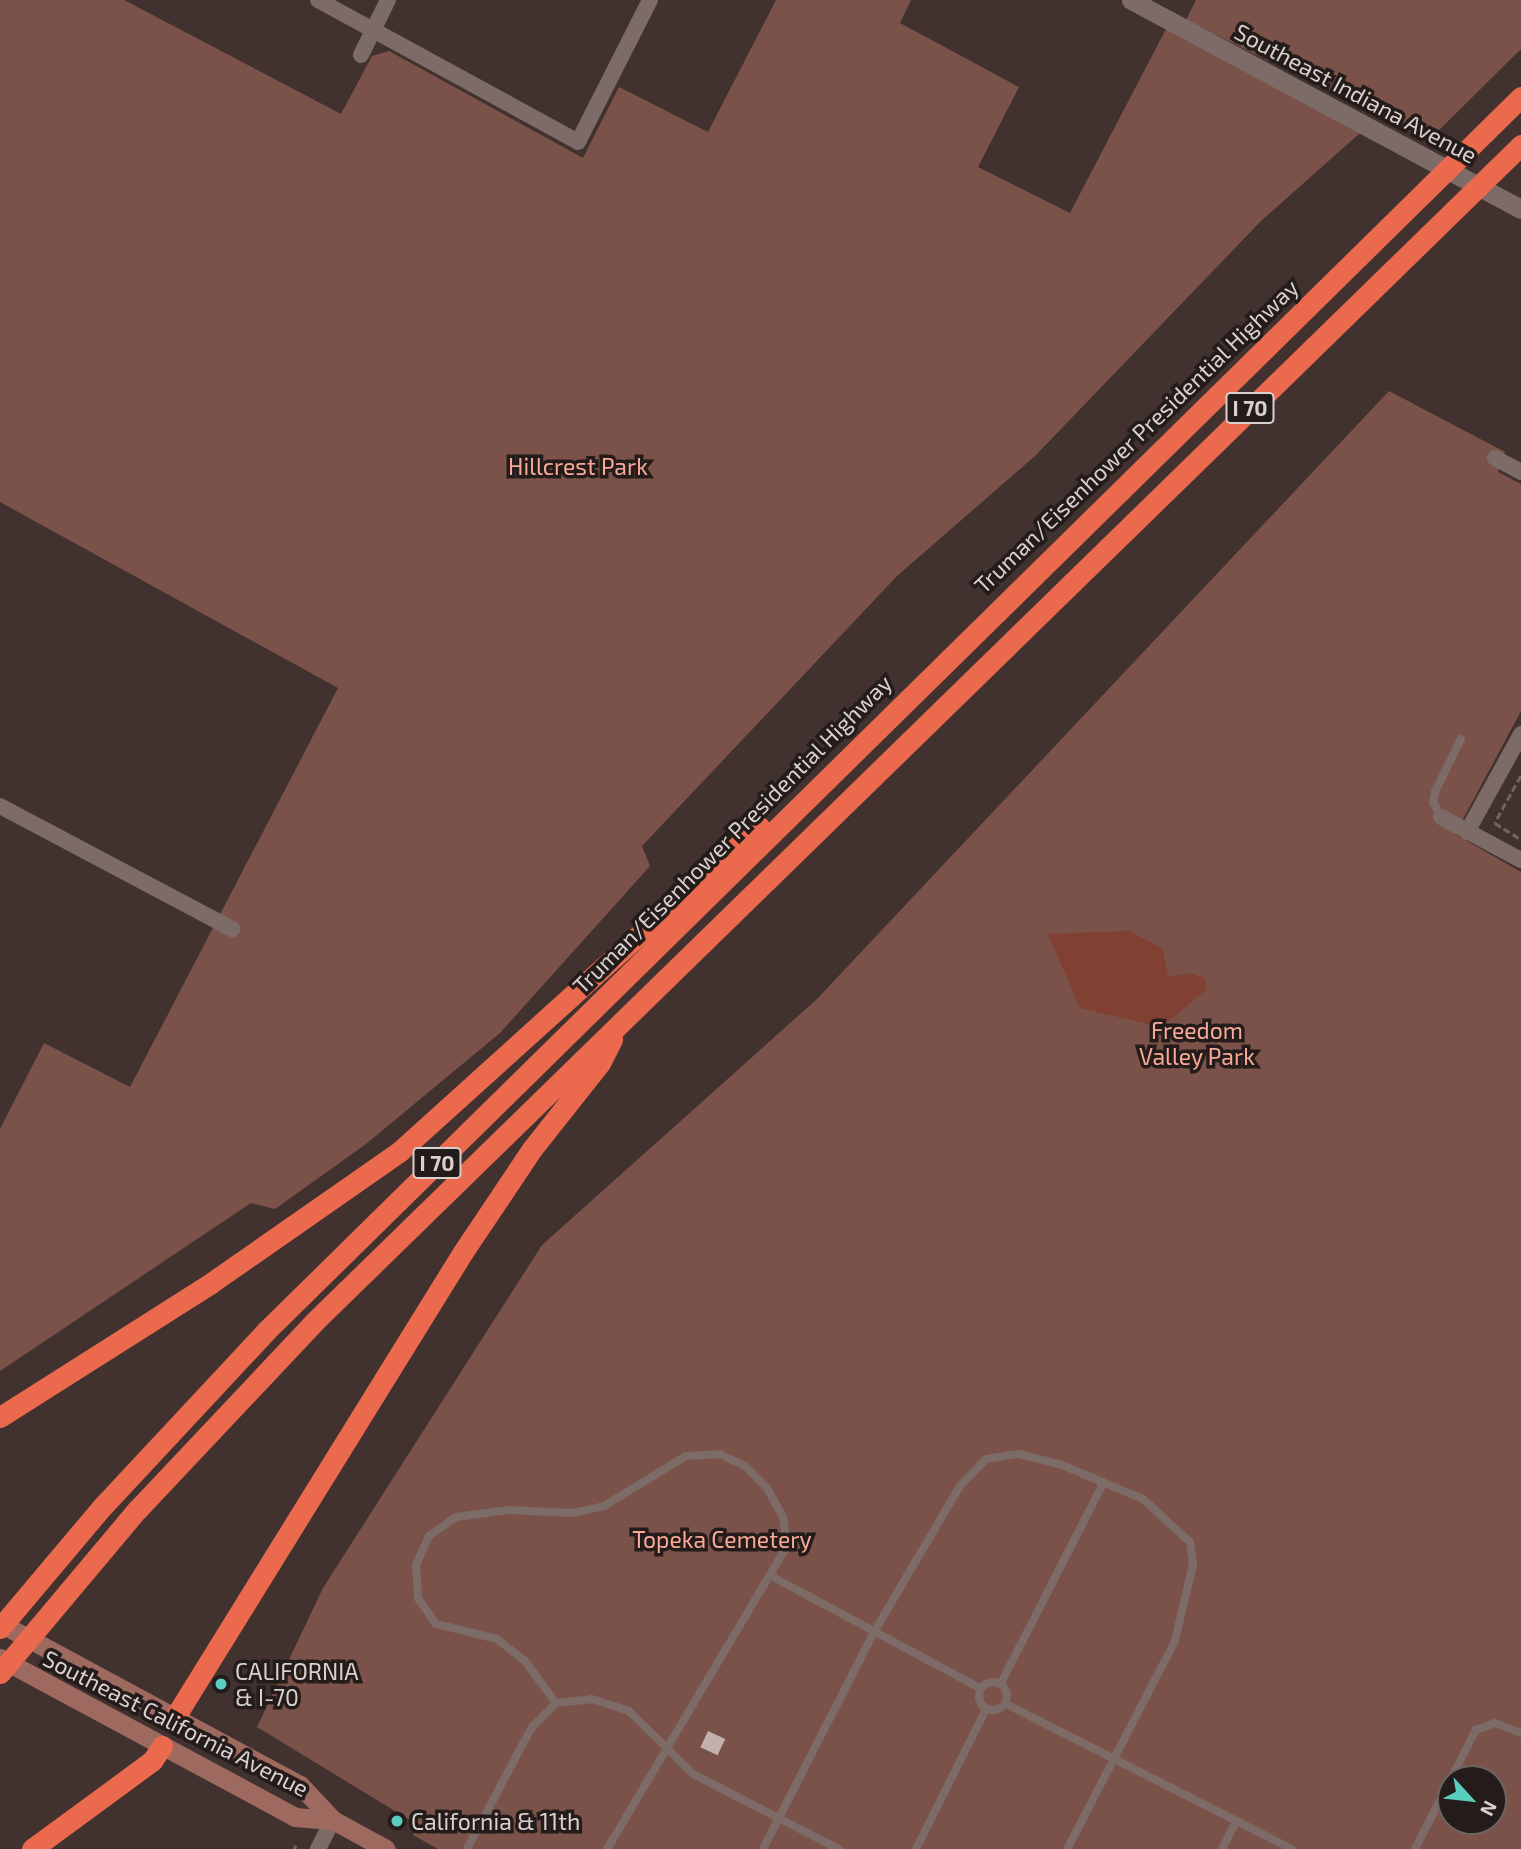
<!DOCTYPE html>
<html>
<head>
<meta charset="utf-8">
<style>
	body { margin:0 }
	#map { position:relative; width:1521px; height:1849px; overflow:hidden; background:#42322f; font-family:"Exo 2",sans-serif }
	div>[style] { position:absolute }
	.green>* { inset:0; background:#7b5249 }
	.water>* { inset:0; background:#804032 }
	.building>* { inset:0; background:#c3afab; transform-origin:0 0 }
	.path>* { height:2.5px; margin-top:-1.25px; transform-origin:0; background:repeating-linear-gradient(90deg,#726461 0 7px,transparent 0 10.5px) }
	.service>* { height:8px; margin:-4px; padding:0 4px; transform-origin:4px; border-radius:4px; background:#7d6b67 }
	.service>.ring { margin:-4px; padding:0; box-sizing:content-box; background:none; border:8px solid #7d6b67; border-radius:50% }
	.minor>* { height:16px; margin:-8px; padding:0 8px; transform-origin:8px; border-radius:8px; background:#7d6b67 }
	.tertiary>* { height:19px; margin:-9.5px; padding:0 9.5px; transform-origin:9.5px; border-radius:9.5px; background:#7d6b67 }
	.secondary>* { height:19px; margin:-9.5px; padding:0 9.5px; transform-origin:9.5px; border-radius:9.5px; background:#9e6a5f }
	.motorway>* { height:21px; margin:-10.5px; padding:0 10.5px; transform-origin:10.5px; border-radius:10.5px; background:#eb694d }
	.dots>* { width:19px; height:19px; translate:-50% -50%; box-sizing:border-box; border:4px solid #231c1a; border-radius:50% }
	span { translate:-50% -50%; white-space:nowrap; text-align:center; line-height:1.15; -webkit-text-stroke:7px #231c1a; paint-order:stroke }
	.shield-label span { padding:2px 5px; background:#231c1a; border:2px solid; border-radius:5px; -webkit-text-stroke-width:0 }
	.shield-label { font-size:21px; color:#dad0cd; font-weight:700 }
	.street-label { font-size:23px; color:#dad0cd }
	.park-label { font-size:23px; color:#f8a997 }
	.poi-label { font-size:23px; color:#dad0cd }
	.left { translate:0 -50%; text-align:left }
	.north { position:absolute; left:1437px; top:1765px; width:70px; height:70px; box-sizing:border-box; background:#231c1a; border:2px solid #6c6462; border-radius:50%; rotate:117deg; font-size:19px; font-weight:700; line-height:28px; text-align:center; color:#dad0cd }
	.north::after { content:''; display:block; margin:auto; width:24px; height:32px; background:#59cebe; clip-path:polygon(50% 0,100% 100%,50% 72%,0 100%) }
</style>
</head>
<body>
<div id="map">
	<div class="green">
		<i style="clip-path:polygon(0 0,124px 0,341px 114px,372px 56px,389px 51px,583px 158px,619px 87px,708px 132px,776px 0,911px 0,900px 23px,1019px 87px,978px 167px,1070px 213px,1167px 27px,1360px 133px,1261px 221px,1035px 456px,897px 576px,642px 846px,650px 866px,500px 1033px,366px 1144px,275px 1209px,251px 1203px,0 1371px,0 1129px,44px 1043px,130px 1087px,338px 688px,0 502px)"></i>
		<i style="clip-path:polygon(1196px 0,1521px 0,1521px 49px,1429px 140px,1186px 20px)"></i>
		<i style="clip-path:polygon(evenodd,1389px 391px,1505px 452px,1498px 472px,1521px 484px,1521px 711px,1455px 834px,1521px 872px,1521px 1849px,438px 1849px,413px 1835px,418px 1825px,257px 1727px,323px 1588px,542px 1245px,817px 999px,1389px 391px,1451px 1779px,1493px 1779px,1493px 1821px,1451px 1821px,1451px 1779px)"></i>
	</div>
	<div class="water">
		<i style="clip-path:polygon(1129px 931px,1163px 949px,1168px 977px,1189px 973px,1204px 978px,1207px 989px,1161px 1027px,1080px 1008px,1048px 934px)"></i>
	</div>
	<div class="building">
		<i style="left:708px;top:1731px;width:19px;height:18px;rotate:25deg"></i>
	</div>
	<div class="path">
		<i style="left:1521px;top:776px;width:54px;rotate:119deg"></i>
		<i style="left:1495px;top:823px;width:31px;rotate:32deg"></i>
		<i style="left:294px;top:1849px;width:4px;rotate:-63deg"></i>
	</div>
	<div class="service">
		<i style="left:1441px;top:817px;width:17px;rotate:-118deg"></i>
		<i style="left:1433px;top:802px;width:10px;rotate:-79deg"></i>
		<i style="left:1435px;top:792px;width:59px;rotate:-63.9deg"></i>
		<i style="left:771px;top:1576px;width:237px;rotate:28.2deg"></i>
		<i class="ring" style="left:979px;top:1682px;width:20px;height:20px"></i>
		<i style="left:1001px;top:1683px;width:226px;rotate:-62.9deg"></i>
		<i style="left:556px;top:1703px;width:52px;rotate:-126.4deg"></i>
		<i style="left:525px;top:1661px;width:36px;rotate:-142deg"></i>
		<i style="left:497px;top:1639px;width:63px;rotate:-166.2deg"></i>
		<i style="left:436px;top:1624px;width:32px;rotate:-125deg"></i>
		<i style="left:418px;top:1598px;width:33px;rotate:-93deg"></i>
		<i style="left:416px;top:1565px;width:32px;rotate:-66deg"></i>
		<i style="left:429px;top:1536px;width:33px;rotate:-35deg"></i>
		<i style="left:456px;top:1517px;width:53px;rotate:-7.5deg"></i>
		<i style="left:509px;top:1510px;width:63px;rotate:2.7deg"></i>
		<i style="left:572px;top:1513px;width:33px;rotate:-12deg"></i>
		<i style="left:604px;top:1506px;width:96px;rotate:-31.4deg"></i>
		<i style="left:686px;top:1456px;width:34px;rotate:-3deg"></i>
		<i style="left:720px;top:1454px;width:28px;rotate:26deg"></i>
		<i style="left:745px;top:1466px;width:31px;rotate:45deg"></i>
		<i style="left:767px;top:1488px;width:33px;rotate:61deg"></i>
		<i style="left:783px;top:1517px;width:29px;rotate:82deg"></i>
		<i style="left:787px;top:1546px;width:352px;rotate:120.7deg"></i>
		<i style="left:1006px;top:1704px;width:321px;rotate:26.9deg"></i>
		<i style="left:467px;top:1849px;width:138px;rotate:-62deg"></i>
		<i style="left:532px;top:1727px;width:34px;rotate:-45deg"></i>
		<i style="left:556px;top:1703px;width:36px;rotate:-6deg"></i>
		<i style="left:592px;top:1699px;width:39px;rotate:18deg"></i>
		<i style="left:629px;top:1711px;width:90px;rotate:44.5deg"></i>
		<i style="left:693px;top:1774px;width:164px;rotate:27.2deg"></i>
		<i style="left:763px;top:1849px;width:244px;rotate:-62.9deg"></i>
		<i style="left:874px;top:1632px;width:169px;rotate:-59.5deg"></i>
		<i style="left:960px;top:1486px;width:37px;rotate:-46deg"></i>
		<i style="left:986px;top:1459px;width:33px;rotate:-9deg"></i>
		<i style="left:1019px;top:1454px;width:44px;rotate:14.3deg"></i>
		<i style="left:1062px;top:1465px;width:88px;rotate:22.8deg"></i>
		<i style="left:1143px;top:1499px;width:64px;rotate:42.5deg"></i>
		<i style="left:1190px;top:1542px;width:22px;rotate:82deg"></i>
		<i style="left:1193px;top:1564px;width:79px;rotate:103.2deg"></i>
		<i style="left:1175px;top:1641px;width:234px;rotate:117.4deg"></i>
		<i style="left:916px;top:1849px;width:157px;rotate:-63.4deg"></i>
		<i style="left:1222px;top:1849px;width:31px;rotate:-63deg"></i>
		<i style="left:1415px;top:1849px;width:134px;rotate:-62.9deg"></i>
		<i style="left:1476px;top:1730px;width:20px;rotate:-20deg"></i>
		<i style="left:1495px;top:1723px;width:28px;rotate:21deg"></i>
	</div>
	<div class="minor">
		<i style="left:318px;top:0;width:296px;rotate:28.6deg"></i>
		<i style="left:578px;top:142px;width:159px;rotate:-63.1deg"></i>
		<i style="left:361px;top:55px;width:61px;rotate:-63.9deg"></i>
		<i style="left:1495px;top:458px;width:30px;rotate:28deg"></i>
		<i style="left:0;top:806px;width:263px;rotate:27.9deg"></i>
		<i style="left:1441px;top:817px;width:91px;rotate:28.3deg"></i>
		<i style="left:1467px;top:832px;width:112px;rotate:-61.1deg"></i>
		<i style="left:318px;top:1849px;width:33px;rotate:-63deg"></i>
	</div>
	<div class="tertiary">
		<i style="left:1131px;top:0;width:442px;rotate:28.2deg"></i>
	</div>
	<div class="secondary">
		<i style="left:0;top:1623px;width:341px;rotate:28.4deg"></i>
		<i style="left:300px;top:1785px;width:48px;rotate:46.7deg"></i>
		<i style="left:333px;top:1820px;width:60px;rotate:28.7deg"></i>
		<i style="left:0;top:1658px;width:335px;rotate:28.3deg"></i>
		<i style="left:295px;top:1817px;width:38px;rotate:5deg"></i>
	</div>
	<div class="motorway">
		<i style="left:0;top:1417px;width:250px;rotate:-32.4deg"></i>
		<i style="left:211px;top:1283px;width:231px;rotate:-34.9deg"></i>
		<i style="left:400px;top:1151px;width:484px;rotate:-42.1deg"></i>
		<i style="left:0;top:1628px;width:158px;rotate:-49.9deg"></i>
		<i style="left:102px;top:1507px;width:241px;rotate:-47deg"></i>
		<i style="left:266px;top:1331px;width:1760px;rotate:-44.52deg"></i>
		<i style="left:0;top:1673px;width:213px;rotate:-50deg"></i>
		<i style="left:137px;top:1510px;width:258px;rotate:-46.7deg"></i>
		<i style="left:314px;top:1322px;width:1686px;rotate:-44.28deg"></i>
		<i style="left:175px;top:1717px;width:547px;rotate:-58.23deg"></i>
		<i style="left:463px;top:1252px;width:124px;rotate:-56.2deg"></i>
		<i style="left:532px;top:1149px;width:110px;rotate:-51.7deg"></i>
		<i style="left:600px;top:1063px;width:27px;rotate:-63deg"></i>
		<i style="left:32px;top:1849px;width:149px;rotate:-36.3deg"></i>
		<i style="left:152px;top:1761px;width:18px;rotate:-56deg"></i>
	</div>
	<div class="dots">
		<i style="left:221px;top:1684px;background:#59cebe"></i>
		<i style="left:397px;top:1821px;background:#59cebe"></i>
	</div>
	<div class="shield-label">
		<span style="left:1250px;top:408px">I 70</span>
		<span style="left:437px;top:1163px">I 70</span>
	</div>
	<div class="street-label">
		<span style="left:1356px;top:93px;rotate:28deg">Southeast Indiana Avenue</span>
		<span style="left:1136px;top:436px;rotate:-44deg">Truman/Eisenhower Presidential Highway</span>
		<span style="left:732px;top:834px;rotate:-45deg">Truman/Eisenhower Presidential Highway</span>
		<span style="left:176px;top:1723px;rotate:27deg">Southeast California Avenue</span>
	</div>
	<div class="park-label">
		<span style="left:578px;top:466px">Hillcrest Park</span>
		<span style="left:1197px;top:1043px">Freedom<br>Valley Park</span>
		<span style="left:722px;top:1539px">Topeka Cemetery</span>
	</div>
	<div class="poi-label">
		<span class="left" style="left:235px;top:1684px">CALIFORNIA<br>&amp; I-70</span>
		<span class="left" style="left:411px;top:1821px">California &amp; 11th</span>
	</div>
	<div class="north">N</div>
</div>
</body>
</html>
